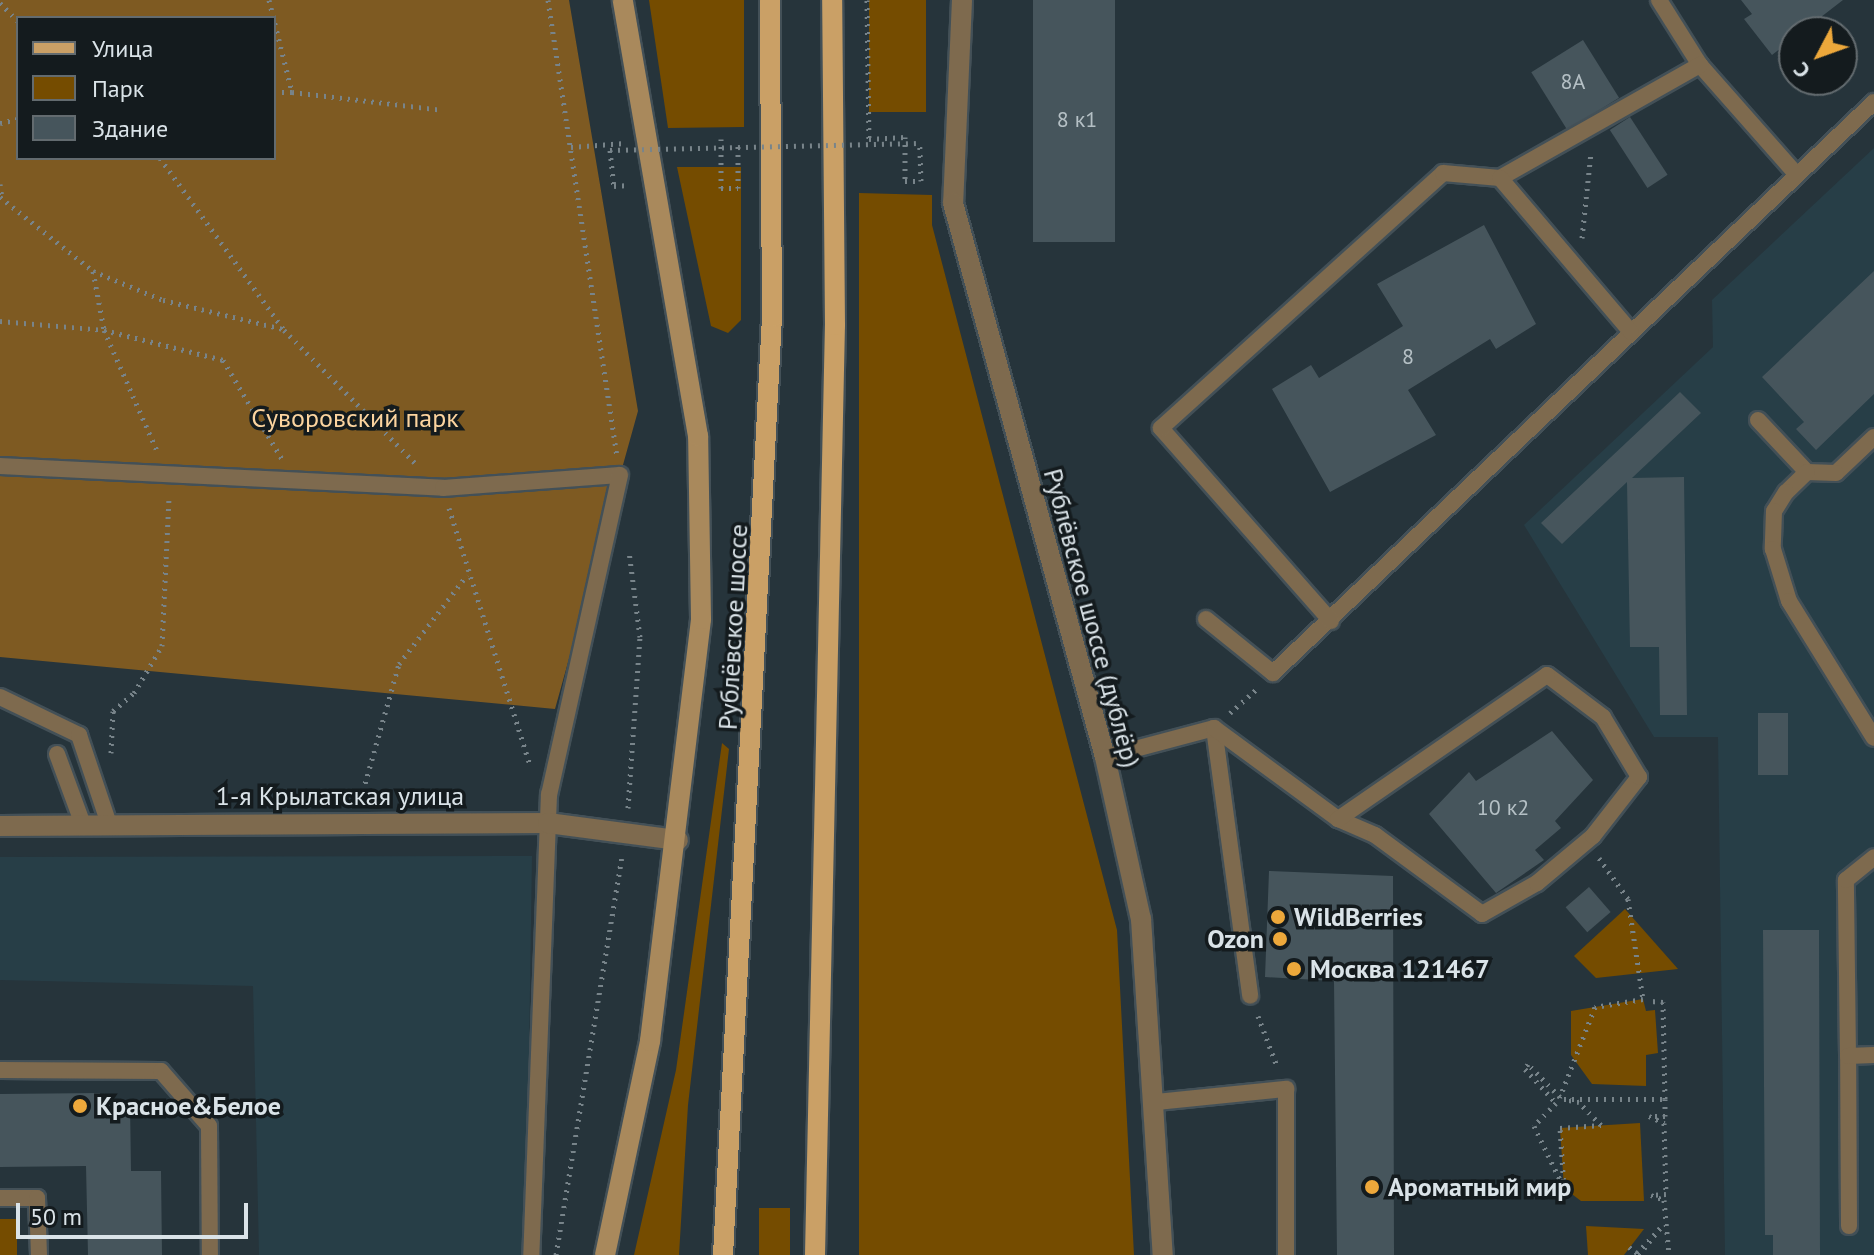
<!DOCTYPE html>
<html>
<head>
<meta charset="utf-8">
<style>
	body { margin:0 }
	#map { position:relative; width:1874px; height:1255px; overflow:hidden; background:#26343b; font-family:"PT Sans",sans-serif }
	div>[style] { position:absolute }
	.built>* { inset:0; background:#273e47 }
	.green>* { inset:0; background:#754c00; transform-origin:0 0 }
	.forest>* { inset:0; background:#7e5a22 }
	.building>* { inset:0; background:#46555c; transform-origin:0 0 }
	.path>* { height:5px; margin-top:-2.5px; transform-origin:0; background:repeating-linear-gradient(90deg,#78848a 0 2px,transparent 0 8px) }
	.roads { filter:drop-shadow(2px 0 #435057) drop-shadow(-2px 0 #435057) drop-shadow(0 2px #435057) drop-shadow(0 -2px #435057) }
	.lane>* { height:16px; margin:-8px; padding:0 8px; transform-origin:8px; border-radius:8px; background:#7e6a4e }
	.street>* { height:20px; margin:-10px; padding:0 10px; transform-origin:10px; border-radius:10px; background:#7e6a4e }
	.secondary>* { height:20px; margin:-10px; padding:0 10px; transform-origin:10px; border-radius:10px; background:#a9895c }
	.primary>* { height:20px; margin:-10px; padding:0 10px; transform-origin:10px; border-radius:10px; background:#caa066 }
	.path-bridge>* { height:5px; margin-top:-2.5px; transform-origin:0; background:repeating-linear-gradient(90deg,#78848a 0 2px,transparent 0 8px) }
	.dots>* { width:22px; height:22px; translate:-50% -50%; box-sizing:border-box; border:4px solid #141b1e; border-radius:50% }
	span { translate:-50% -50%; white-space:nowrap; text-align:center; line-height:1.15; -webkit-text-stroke:7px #141b1e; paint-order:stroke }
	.number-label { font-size:22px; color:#b5c0c5 }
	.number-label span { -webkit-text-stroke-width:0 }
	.park-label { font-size:26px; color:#fcd49f }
	.street-label { font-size:26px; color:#dae3e8 }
	.poi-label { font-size:26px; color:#dae3e8; font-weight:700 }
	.left { translate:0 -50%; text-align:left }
	.right { translate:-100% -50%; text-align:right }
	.legend { position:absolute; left:16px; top:16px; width:260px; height:144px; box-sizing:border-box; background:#141b1e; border:2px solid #636b6f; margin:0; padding:10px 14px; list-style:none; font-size:24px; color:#dae3e8 }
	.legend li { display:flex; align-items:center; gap:16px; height:40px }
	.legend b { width:40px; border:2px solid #636b6f }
	.north { position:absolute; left:1778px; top:16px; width:80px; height:80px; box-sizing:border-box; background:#141b1e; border:2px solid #636b6f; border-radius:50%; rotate:229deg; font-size:22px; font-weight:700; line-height:32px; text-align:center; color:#dae3e8 }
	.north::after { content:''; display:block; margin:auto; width:28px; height:36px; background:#eda83b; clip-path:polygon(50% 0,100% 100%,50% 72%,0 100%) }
	.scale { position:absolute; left:16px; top:1203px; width:232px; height:36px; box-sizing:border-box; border:4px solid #dae3e8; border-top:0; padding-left:10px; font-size:24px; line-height:28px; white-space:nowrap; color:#dae3e8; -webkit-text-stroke:6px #141b1e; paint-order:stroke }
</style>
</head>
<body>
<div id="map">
	<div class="built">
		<i style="clip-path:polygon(1874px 148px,1874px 1255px,1725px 1255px,1718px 737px,1654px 737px,1524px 525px,1713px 347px,1712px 300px)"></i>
		<i style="clip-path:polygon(532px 856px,526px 1255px,259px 1255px,253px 986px,0 980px,0 857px)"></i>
	</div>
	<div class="green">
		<i style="clip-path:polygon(649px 0,744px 0,744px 127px,668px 128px)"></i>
		<i style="left:869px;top:0;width:57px;height:112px"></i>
		<i style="clip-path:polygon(677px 167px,741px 167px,741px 320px,728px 333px,711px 326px)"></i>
		<i style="clip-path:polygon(859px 193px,932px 195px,932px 225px,1117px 930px,1134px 1255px,859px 1255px)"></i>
		<i style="clip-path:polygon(722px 743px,729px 749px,688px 1105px,679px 1255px,634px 1255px,676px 1070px)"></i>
		<i style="clip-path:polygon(1625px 909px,1678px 969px,1596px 978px,1574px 956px)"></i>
		<i style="clip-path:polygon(1643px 999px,1646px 1011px,1655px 1010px,1658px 1053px,1646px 1055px,1646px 1086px,1592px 1084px,1571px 1055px,1571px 1011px)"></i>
		<i style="clip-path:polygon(1640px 1123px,1644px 1201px,1581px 1201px,1564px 1188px,1560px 1128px)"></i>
		<i style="left:759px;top:1208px;width:31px;height:47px"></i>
		<i style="left:0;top:1219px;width:17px;height:36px"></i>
		<i style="clip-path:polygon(1586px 1226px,1644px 1229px,1624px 1255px,1588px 1255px)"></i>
	</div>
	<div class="forest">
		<i style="clip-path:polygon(evenodd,0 0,569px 0,638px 411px,555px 709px,0 657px,0 0,18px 18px,274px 18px,274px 158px,18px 158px,18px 18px)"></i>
	</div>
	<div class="building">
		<i style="left:1033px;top:0;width:82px;height:242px"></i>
		<i style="clip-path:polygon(1741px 0,1843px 0,1772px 55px,1744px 19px,1752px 14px)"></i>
		<i style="left:1583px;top:40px;width:68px;height:61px;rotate:58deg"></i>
		<i style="left:1630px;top:117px;width:69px;height:24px;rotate:57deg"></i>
		<i style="clip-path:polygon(1484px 225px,1536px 324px,1496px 349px,1490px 339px,1408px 390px,1436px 435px,1330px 492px,1272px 389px,1311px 365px,1319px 378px,1403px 326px,1377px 284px)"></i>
		<i style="clip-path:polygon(1874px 271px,1874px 394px,1816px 450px,1796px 429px,1804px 422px,1762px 377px)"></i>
		<i style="clip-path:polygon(1680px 392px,1701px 413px,1632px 478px,1684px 477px,1687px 715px,1660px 715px,1659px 647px,1630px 647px,1627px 482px,1562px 544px,1541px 523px)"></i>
		<i style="left:1758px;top:713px;width:30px;height:62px"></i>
		<i style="clip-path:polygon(1552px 731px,1593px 780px,1555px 821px,1561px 828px,1535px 850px,1544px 860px,1496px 893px,1429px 814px,1469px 772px,1476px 781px)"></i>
		<i style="clip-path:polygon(1269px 871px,1393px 876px,1394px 1255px,1337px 1255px,1334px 981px,1265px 977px)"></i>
		<i style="left:1589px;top:887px;width:33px;height:31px;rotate:49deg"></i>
		<i style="clip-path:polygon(1763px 930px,1819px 930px,1820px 1255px,1773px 1255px,1773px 1235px,1765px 1235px)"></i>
		<i style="clip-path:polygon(100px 1093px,100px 1104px,130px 1103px,131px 1171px,161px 1171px,162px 1255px,88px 1255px,86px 1166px,0 1167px,0 1094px)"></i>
	</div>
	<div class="path">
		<i style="left:269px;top:0;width:95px;rotate:76deg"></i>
		<i style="left:292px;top:92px;width:151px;rotate:6.8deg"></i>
		<i style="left:548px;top:0;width:459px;rotate:81.4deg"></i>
		<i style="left:867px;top:0;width:139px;rotate:89.2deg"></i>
		<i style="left:869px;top:139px;width:36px;rotate:-3deg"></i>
		<i style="left:905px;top:137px;width:44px;rotate:90deg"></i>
		<i style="left:905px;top:181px;width:16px"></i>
		<i style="left:921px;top:181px;width:38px;rotate:-92deg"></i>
		<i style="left:0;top:3px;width:25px;rotate:45deg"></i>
		<i style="left:274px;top:92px;width:18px"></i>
		<i style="left:0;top:123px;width:18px;rotate:-13deg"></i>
		<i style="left:721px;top:139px;width:49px;rotate:90deg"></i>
		<i style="left:721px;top:188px;width:17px"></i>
		<i style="left:738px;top:188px;width:42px;rotate:-90deg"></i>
		<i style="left:571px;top:147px;width:54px;rotate:-4.2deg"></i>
		<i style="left:610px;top:150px;width:36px;rotate:84deg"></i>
		<i style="left:614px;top:186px;width:15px;rotate:-4deg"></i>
		<i style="left:160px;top:158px;width:212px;rotate:54.2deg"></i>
		<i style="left:284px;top:330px;width:187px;rotate:45.4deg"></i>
		<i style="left:0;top:184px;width:14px;rotate:82deg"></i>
		<i style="left:0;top:197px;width:119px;rotate:38.5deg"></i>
		<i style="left:93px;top:271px;width:76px;rotate:22.5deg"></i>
		<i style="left:163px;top:300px;width:123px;rotate:13.6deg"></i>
		<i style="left:1582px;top:238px;width:86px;rotate:-84deg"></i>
		<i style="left:93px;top:271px;width:60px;rotate:79.4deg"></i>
		<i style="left:104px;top:330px;width:134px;rotate:66.3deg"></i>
		<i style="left:0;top:321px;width:104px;rotate:4.9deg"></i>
		<i style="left:104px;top:330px;width:123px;rotate:14.1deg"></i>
		<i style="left:223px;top:360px;width:115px;rotate:59.2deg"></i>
		<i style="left:449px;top:508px;width:269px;rotate:72.5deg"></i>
		<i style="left:1230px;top:713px;width:38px;rotate:-42deg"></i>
		<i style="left:111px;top:753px;width:42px;rotate:-87.3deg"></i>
		<i style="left:113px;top:711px;width:28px;rotate:-41deg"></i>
		<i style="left:134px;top:693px;width:55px;rotate:-59.2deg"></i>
		<i style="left:162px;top:646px;width:149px;rotate:-87.3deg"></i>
		<i style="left:363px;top:791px;width:132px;rotate:-74.2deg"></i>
		<i style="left:399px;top:664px;width:112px;rotate:-52.6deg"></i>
		<i style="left:628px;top:808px;width:171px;rotate:-86deg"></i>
		<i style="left:640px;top:637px;width:87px;rotate:-97.3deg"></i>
		<i style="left:1599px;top:858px;width:50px;rotate:54.7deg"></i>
		<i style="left:1628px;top:899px;width:101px;rotate:81.5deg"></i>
		<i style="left:1643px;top:999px;width:49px;rotate:170.5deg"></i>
		<i style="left:1595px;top:1007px;width:97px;rotate:111.3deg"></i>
		<i style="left:1560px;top:1097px;width:46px;rotate:-134.1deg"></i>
		<i style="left:1528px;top:1064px;width:6px;rotate:121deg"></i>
		<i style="left:1525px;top:1069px;width:46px;rotate:47.6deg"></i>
		<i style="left:1556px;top:1103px;width:32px;rotate:134deg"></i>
		<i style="left:1534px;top:1126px;width:69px;rotate:64.2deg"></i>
		<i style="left:1564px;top:1188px;width:60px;rotate:-93.8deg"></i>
		<i style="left:1560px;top:1128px;width:41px;rotate:-4.2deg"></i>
		<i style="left:1601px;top:1125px;width:32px;rotate:-134deg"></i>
		<i style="left:1579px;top:1102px;width:15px;rotate:-169deg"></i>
		<i style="left:1564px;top:1099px;width:101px"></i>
		<i style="left:1665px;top:1099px;width:97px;rotate:-91.2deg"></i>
		<i style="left:1663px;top:1002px;width:12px;rotate:-175deg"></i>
		<i style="left:1258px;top:1016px;width:53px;rotate:69.2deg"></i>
		<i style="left:1665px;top:1099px;width:17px;rotate:90deg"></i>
		<i style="left:1665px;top:1116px;width:16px;rotate:180deg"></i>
		<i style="left:1649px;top:1116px;width:17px;rotate:25deg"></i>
		<i style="left:1664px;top:1123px;width:71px;rotate:88.4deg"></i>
		<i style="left:1666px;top:1194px;width:15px;rotate:176deg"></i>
		<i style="left:1651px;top:1195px;width:14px;rotate:21deg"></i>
		<i style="left:1664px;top:1200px;width:55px;rotate:84.8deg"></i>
		<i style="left:1629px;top:1247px;width:10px;rotate:37deg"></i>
		<i style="left:1637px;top:1253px;width:34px;rotate:-47deg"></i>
		<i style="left:1660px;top:1228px;width:34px;rotate:128deg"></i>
		<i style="left:556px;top:1255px;width:402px;rotate:-80.6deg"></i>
	</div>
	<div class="roads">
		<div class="lane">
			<i style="left:1659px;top:0;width:77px;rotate:57.8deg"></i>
			<i style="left:1700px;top:65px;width:145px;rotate:48.6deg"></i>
			<i style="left:1500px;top:178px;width:230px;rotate:-29.5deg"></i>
			<i style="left:1758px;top:420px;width:71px;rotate:46.7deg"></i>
			<i style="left:1874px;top:437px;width:52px;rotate:136.5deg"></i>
			<i style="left:1836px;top:473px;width:29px;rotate:-178deg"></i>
			<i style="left:1807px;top:472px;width:29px;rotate:136deg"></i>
			<i style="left:1786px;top:492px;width:22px;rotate:122deg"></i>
			<i style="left:1774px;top:511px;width:38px;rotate:92deg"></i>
			<i style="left:1773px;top:549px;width:54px;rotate:72.9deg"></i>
			<i style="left:1789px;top:601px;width:161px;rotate:58.2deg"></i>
			<i style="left:0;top:466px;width:444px;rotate:2.8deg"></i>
			<i style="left:443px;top:488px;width:177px;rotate:-4.2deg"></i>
			<i style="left:620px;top:475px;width:327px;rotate:102.5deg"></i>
			<i style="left:549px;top:794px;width:461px;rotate:92.2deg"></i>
			<i style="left:1206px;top:619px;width:86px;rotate:38.9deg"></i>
			<i style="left:1273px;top:673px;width:829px;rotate:-43.53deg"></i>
			<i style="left:1331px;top:621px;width:257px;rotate:-131.4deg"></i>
			<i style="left:1161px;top:428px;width:380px;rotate:-42.1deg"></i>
			<i style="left:1443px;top:173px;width:57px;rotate:5deg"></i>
			<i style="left:1500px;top:178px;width:202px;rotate:49.6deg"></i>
			<i style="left:0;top:697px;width:88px;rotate:25.7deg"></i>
			<i style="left:79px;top:735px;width:91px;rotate:71.4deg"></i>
			<i style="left:1214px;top:728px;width:270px;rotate:82.3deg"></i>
			<i style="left:57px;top:754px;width:72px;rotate:69.8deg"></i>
			<i style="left:1105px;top:757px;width:113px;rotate:-14.9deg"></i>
			<i style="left:1214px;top:728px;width:154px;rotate:36.3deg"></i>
			<i style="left:1338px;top:819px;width:40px;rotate:23.4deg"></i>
			<i style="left:1375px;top:835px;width:133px;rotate:36.4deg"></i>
			<i style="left:1482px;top:914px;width:63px;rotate:-29.4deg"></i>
			<i style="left:1537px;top:883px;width:73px;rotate:-40deg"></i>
			<i style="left:1593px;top:836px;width:75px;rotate:-52.1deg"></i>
			<i style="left:1639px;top:777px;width:70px;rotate:-121deg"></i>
			<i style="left:1603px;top:717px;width:70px;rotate:-143.1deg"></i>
			<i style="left:1547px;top:675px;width:254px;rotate:145.4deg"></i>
			<i style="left:1848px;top:1056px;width:176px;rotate:-90.7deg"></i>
			<i style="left:1846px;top:880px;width:36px;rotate:-39deg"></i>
			<i style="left:0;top:1070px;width:161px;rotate:0.4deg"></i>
			<i style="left:161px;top:1071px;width:73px;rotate:48.9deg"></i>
			<i style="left:209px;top:1126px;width:129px;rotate:89.6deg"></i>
			<i style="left:1157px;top:1102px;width:130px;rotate:-5.8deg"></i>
			<i style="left:1286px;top:1089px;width:166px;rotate:90deg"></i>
			<i style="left:0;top:1198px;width:37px"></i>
			<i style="left:37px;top:1198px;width:57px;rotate:88deg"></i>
			<i style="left:1849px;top:1226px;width:170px;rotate:-90.3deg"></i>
			<i style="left:1848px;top:1056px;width:26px;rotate:-2deg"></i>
		</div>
		<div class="street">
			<i style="left:962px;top:0;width:203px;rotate:92.5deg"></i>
			<i style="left:953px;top:203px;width:574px;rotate:74.66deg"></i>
			<i style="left:1105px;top:757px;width:166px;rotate:77.5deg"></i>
			<i style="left:1141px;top:919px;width:337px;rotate:86.3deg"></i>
			<i style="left:0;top:826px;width:548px;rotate:-0.31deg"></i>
			<i style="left:548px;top:823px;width:131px;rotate:7.5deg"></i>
		</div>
		<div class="secondary">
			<i style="left:605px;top:1255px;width:219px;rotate:-78.1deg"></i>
			<i style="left:650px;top:1041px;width:425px;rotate:-83.1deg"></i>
			<i style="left:701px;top:619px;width:183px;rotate:-90.9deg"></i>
			<i style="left:698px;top:436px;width:442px;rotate:-99.8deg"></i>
		</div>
		<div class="primary">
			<i style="left:723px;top:1255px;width:939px;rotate:-87.01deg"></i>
			<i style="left:772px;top:317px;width:317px;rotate:-90.4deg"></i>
			<i style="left:815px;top:1255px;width:930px;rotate:-88.77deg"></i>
			<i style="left:835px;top:325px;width:325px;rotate:-90.5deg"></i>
		</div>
	</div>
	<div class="path-bridge">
		<i style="left:610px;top:150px;width:310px;rotate:-1.3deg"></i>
	</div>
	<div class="dots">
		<i style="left:1278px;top:917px;background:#eda83b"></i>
		<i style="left:1280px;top:939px;background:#eda83b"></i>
		<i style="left:1294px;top:969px;background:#eda83b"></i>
		<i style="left:80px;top:1106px;background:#eda83b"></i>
		<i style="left:1372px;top:1187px;background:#eda83b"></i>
	</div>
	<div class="number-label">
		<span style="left:1573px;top:82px">8А</span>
		<span style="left:1077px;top:120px">8 к1</span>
		<span style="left:1408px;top:357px">8</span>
		<span style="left:1503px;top:808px">10 к2</span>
	</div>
	<div class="park-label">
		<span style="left:355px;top:418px">Суворовский парк</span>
	</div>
	<div class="street-label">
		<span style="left:1092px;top:618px;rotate:75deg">Рублёвское шоссе (дублёр)</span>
		<span style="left:733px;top:627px;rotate:-87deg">Рублёвское шоссе</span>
		<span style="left:340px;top:796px">1-я Крылатская улица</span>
	</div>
	<div class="poi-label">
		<span class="left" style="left:1294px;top:917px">WildBerries</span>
		<span class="right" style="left:1264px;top:939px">Ozon</span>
		<span class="left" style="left:1310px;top:969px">Москва 121467</span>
		<span class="left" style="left:96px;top:1106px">Красное&amp;Белое</span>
		<span class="left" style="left:1388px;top:1187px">Ароматный мир</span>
	</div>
	<ul class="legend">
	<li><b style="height:10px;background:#caa066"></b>Улица</li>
	<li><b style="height:22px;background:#754c00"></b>Парк</li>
	<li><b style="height:22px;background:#46555c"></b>Здание</li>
	</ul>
	<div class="north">С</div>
	<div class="scale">50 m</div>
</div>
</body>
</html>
